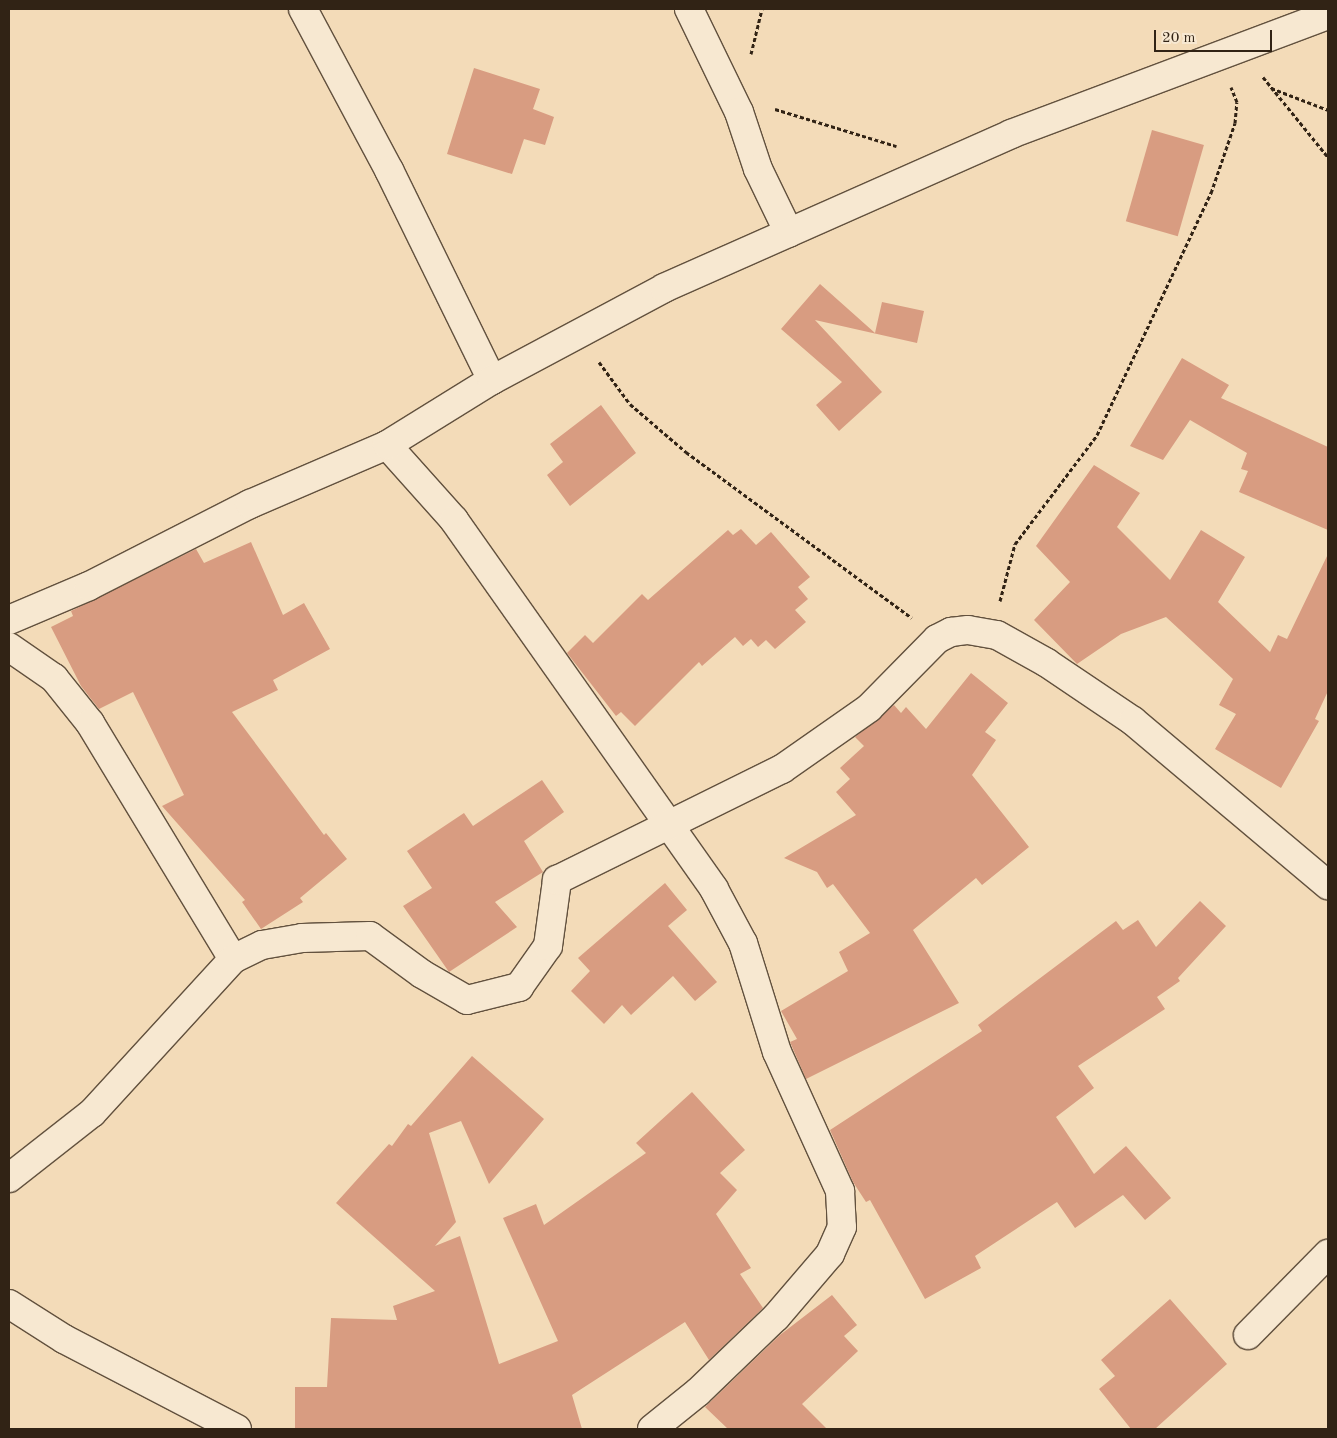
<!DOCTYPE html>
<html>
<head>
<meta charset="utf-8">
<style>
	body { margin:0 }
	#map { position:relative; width:1337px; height:1438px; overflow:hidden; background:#f3dbb8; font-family:"Old Standard TT",serif }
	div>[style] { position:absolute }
	.building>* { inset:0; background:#d89c81; transform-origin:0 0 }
	.path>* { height:3px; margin-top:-1.5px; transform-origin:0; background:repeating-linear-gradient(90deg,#312315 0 4px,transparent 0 6.5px) }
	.roads { filter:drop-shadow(1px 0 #62513e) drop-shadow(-1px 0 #62513e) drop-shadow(0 1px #62513e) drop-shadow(0 -1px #62513e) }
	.minor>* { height:28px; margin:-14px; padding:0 14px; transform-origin:14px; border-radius:14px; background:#f7e8d1 }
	span { translate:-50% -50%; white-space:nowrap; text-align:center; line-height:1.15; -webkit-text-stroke:4px #f7e8d1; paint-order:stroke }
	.frame { position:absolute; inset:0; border:10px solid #312315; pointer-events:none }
	.scale { position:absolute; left:1154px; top:30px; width:118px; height:22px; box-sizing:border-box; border:2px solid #312315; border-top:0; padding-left:6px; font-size:15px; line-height:18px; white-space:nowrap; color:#312315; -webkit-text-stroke:4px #f7e8d1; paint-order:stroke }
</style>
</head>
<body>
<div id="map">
	<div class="building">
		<i style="clip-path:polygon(474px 68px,540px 89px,533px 109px,554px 117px,545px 145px,524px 139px,512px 174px,447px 154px)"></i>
		<i style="left:1152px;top:130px;width:54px;height:95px;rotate:16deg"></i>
		<i style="clip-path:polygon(820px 284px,875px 333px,882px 302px,924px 311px,917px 343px,815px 320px,882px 392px,839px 431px,816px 405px,842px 382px,781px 329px)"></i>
		<i style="clip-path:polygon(1182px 358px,1229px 385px,1221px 398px,1328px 447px,1328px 530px,1239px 492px,1248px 471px,1241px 469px,1247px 453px,1190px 420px,1163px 460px,1130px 446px)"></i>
		<i style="clip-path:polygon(601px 405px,636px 453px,570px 506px,547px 475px,563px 462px,550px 444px)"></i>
		<i style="clip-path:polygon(1094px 465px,1140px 493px,1117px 527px,1170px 580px,1201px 530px,1245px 557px,1218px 602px,1270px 652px,1278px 635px,1287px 639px,1328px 554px,1328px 691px,1315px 719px,1319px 721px,1281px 788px,1215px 749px,1236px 714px,1219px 705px,1233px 679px,1166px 617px,1121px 634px,1077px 664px,1034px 620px,1070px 582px,1036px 546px)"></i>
		<i style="clip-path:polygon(741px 529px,756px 545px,771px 532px,810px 577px,798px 587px,808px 599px,795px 610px,806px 622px,775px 649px,766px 640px,758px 647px,751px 639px,743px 646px,735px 637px,702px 666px,699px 662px,635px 726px,621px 712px,616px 716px,567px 653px,585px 635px,593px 643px,642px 594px,648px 600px,728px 530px,733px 535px)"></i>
		<i style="clip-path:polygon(251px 542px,283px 615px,304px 603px,330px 649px,273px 680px,278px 690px,232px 712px,324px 835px,326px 833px,347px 859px,300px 898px,303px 902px,261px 929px,242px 902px,245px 900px,162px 806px,184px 795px,133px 692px,99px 709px,81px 686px,51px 627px,73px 616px,71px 611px,196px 549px,204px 563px)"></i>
		<i style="clip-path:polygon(971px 673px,1008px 703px,985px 732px,996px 740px,972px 775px,1029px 847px,982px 885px,976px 878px,913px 930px,959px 1003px,806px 1079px,790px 1042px,797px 1039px,781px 1011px,848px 971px,839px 952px,870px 933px,833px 884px,827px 888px,817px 872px,784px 858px,856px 815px,836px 792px,850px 779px,840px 768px,864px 746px,855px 737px,894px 705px,901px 713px,906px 707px,926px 729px)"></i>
		<i style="clip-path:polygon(542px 780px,564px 812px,524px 841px,543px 872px,495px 902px,517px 927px,449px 972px,403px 906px,432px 888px,407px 851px,464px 813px,473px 826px)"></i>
		<i style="clip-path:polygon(665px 883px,687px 910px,668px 926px,717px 982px,695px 1001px,673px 976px,631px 1015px,622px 1005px,604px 1024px,571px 991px,590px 971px,578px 958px)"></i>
		<i style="clip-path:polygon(1200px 901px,1226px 926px,1178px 978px,1180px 981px,1157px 997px,1165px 1009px,1078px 1066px,1094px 1088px,1056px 1117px,1094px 1174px,1126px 1146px,1171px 1198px,1145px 1220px,1123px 1195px,1075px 1228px,1057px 1202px,975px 1256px,981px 1268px,925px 1299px,870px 1200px,866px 1202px,853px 1182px,830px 1130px,982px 1031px,978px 1025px,1116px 921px,1123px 930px,1138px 920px,1156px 947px)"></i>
		<i style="clip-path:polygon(472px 1056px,544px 1119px,489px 1184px,461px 1121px,429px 1133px,456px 1222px,435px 1246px,460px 1236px,499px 1364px,558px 1341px,503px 1218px,536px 1204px,544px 1225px,646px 1153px,636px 1143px,692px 1092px,745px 1150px,720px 1173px,737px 1190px,716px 1214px,751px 1268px,740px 1274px,763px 1308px,709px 1360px,685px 1322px,572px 1395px,582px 1429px,295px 1429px,295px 1387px,327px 1387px,331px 1318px,397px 1320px,393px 1306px,435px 1291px,336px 1203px,389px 1144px,392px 1146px,408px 1124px,411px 1126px)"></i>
		<i style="clip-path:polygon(832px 1295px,857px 1325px,844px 1336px,858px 1351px,802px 1404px,827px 1429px,728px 1429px,705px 1407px,780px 1335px)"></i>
		<i style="clip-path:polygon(1170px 1299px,1227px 1364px,1155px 1429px,1131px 1429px,1099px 1389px,1115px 1376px,1101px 1360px)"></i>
	</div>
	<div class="path">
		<i style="left:751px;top:54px;width:46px;rotate:-76.3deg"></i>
		<i style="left:1263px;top:77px;width:103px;rotate:50.9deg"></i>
		<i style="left:1271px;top:88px;width:61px;rotate:21.1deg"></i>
		<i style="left:775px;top:109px;width:127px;rotate:17deg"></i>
		<i style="left:599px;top:362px;width:52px;rotate:53.6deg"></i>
		<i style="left:630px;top:404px;width:74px;rotate:40.6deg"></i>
		<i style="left:686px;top:452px;width:280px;rotate:36.3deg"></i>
		<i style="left:1000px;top:601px;width:59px;rotate:-75.3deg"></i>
		<i style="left:1015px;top:544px;width:136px;rotate:-53deg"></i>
		<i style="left:1097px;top:435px;width:268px;rotate:-64.8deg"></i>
		<i style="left:1211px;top:193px;width:74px;rotate:-71.1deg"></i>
		<i style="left:1235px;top:123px;width:21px;rotate:-85deg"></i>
		<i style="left:1237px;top:102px;width:16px;rotate:-112deg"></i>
	</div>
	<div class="roads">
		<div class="minor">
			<i style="left:303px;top:9px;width:183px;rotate:61.9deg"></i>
			<i style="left:389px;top:170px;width:234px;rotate:63.9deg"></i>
			<i style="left:689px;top:9px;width:114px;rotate:64.1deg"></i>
			<i style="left:739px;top:112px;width:60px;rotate:71.6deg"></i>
			<i style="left:758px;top:169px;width:71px;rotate:64.2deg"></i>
			<i style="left:387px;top:445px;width:101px;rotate:48.2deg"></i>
			<i style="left:454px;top:520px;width:451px;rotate:54.8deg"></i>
			<i style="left:714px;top:889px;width:61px;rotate:61.8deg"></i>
			<i style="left:743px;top:943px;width:114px;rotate:72.7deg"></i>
			<i style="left:777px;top:1052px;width:153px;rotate:65.6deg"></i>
			<i style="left:840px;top:1191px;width:36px;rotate:87deg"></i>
			<i style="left:842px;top:1227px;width:30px;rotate:114deg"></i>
			<i style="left:830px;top:1254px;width:83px;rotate:130.6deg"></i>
			<i style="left:776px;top:1317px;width:108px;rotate:136.1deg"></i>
			<i style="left:698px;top:1392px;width:59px;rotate:141.2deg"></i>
			<i style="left:9px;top:620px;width:87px;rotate:-23deg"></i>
			<i style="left:89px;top:586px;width:181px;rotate:-27deg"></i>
			<i style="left:250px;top:504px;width:149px;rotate:-23.3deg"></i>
			<i style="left:387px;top:445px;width:123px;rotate:-31.8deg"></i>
			<i style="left:492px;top:380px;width:195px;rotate:-28.1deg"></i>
			<i style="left:664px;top:288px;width:380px;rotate:-23.9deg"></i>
			<i style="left:1011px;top:134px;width:339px;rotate:-20.6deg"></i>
			<i style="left:9px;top:647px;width:55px;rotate:34.6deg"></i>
			<i style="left:54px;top:678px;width:58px;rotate:51.3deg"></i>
			<i style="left:90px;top:723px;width:276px;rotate:58.8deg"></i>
			<i style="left:9px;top:1178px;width:105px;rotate:-38.1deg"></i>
			<i style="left:92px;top:1113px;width:209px;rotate:-47.5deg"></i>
			<i style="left:233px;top:959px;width:32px;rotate:-26deg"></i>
			<i style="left:262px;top:945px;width:41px;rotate:-9.9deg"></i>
			<i style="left:302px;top:938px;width:68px;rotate:-1.7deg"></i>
			<i style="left:370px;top:936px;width:64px;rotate:36.2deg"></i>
			<i style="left:422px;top:974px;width:52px;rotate:30deg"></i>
			<i style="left:467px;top:1000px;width:54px;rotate:-14deg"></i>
			<i style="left:519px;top:987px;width:50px;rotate:-54.7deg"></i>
			<i style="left:548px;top:946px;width:67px;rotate:-82.2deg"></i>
			<i style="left:557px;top:880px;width:251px;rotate:-26.3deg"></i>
			<i style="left:782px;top:769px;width:106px;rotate:-35deg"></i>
			<i style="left:869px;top:708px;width:97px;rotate:-45.4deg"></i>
			<i style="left:937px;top:639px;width:16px;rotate:-27deg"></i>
			<i style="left:951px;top:632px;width:17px;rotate:-7deg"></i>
			<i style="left:968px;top:630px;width:29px;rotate:10deg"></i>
			<i style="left:997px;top:635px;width:57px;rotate:29.2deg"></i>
			<i style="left:1047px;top:663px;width:104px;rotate:34deg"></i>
			<i style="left:1133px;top:721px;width:255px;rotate:40.1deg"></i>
			<i style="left:9px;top:1304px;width:65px;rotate:32.5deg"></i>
			<i style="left:64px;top:1339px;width:195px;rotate:27.5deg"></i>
			<i style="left:1248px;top:1335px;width:114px;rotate:-45.4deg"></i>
		</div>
	</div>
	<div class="frame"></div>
	<div class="scale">20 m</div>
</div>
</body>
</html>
